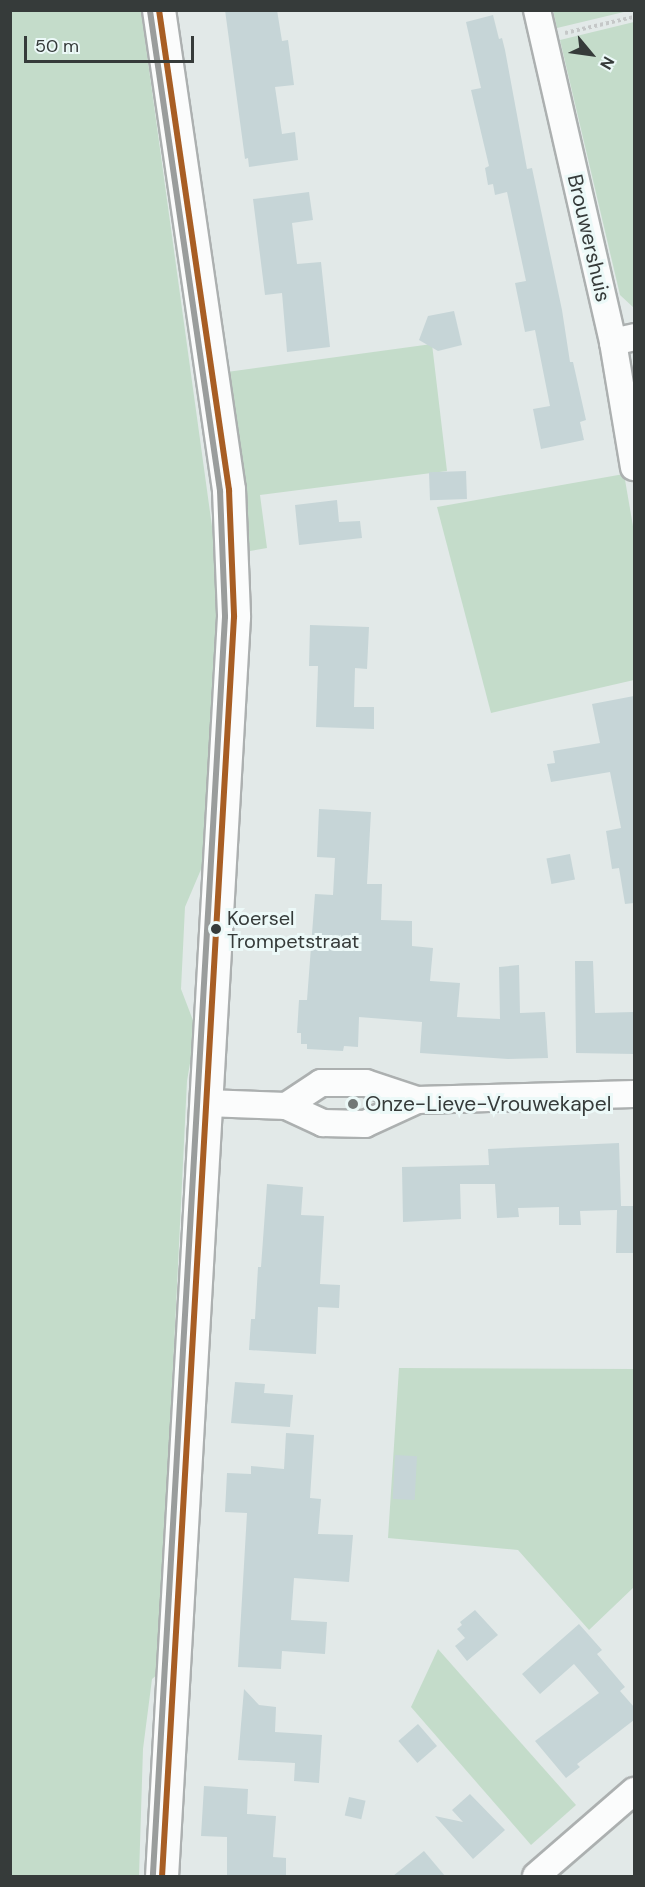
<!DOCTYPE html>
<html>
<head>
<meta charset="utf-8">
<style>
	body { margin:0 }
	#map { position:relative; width:645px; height:1887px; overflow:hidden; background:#e2e9e8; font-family:"DM Sans",sans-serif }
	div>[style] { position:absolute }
	.green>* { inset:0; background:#c4dcca }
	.building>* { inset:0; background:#c6d5d7; transform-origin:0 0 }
	.path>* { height:4px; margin-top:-2px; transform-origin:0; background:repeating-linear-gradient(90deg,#c5c8c8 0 3px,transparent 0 6px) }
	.roads { filter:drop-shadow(2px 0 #acb0b0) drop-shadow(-2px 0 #acb0b0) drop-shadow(0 2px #acb0b0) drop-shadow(0 -2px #acb0b0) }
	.minor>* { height:26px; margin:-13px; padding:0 13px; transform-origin:13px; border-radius:13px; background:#fbfcfc }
	.tertiary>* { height:32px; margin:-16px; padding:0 16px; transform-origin:16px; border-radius:16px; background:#fbfcfc }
	.bus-1>* { height:6px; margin:-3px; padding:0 3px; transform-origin:3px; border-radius:3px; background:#a85e24 }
	.bus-2>* { height:6px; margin:-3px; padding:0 3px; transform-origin:3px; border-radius:3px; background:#9a9d9c }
	.dots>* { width:16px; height:16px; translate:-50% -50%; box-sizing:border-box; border:3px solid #ecf9f8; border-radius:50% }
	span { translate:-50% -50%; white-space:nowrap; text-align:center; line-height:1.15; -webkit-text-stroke:6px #ecf9f8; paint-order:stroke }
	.bus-label { font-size:20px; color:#363b3a }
	.left { translate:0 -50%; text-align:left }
	.street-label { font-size:21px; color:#363b3a }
	.poi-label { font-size:21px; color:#363b3a }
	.frame { position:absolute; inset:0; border:12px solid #363b3a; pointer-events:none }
	.north { position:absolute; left:561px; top:24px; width:60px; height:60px; -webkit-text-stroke:4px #ecf9f8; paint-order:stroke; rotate:119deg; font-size:16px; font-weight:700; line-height:24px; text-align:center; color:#363b3a }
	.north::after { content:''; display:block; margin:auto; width:21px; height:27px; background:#363b3a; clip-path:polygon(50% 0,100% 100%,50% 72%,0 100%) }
	.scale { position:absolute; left:24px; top:36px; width:170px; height:27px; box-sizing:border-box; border:3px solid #363b3a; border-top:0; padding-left:8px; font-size:18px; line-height:21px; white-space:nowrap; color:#363b3a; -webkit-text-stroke:4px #ecf9f8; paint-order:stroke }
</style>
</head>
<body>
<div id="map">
	<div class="green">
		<i style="clip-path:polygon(553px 10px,628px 10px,628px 11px,557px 28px)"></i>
		<i style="clip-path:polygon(11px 11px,141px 11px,214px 541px,218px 613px,205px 860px,185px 907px,181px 989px,194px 1023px,195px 1034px,187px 1081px,158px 1674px,152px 1679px,143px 1749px,139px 1876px,11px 1876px)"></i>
		<i style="clip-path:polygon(634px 22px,634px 308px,620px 295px,560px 40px)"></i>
		<i style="clip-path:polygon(432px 344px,447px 471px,260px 495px,267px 548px,250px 551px,227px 372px)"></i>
		<i style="clip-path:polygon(624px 474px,634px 532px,634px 680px,491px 713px,437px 507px)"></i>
		<i style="clip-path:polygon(399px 1368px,634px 1369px,634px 1587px,589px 1630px,518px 1550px,388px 1538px)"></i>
		<i style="clip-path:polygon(438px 1649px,576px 1805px,531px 1845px,411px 1707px)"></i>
	</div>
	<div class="building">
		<i style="clip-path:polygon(225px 10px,277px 10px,282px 41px,288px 40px,294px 85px,275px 87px,282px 134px,295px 132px,298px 160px,249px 167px,248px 158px,245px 159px)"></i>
		<i style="clip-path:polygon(493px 15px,499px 39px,502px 38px,505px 50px,527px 169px,532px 168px,562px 310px,570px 362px,573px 362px,586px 420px,580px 422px,584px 440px,541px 449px,533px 409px,550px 406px,535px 330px,525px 332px,515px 283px,526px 281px,507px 192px,495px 195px,493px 184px,488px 185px,485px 168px,489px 166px,471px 90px,481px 88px,466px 22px)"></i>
		<i style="clip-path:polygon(309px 192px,313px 220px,292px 223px,297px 264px,321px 262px,330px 347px,287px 352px,282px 293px,265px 295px,253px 199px)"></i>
		<i style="clip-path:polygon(454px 311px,462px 345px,438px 351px,419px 340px,428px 316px)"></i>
		<i style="left:466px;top:471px;width:28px;height:37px;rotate:88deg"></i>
		<i style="clip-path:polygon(337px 500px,339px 522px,360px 521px,362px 538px,299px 545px,295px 505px)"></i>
		<i style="clip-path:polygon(310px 625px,369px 627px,367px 669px,355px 668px,354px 707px,374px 707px,374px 729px,316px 727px,318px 666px,309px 666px)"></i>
		<i style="clip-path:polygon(634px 696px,634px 903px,625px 904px,619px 868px,612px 869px,606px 831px,621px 828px,610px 772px,551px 782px,547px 764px,555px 763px,553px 751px,600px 743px,592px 704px)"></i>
		<i style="clip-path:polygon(319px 809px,371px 812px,367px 884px,382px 884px,381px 920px,412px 921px,412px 946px,433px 948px,430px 981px,460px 983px,457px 1017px,500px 1019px,499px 967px,519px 965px,520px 1013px,545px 1012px,548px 1058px,508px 1059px,420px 1053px,422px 1022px,359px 1017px,358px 1047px,344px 1046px,343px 1051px,307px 1049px,307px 1044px,301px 1044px,301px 1033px,297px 1033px,299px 1000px,307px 1000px,315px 894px,333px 895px,335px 858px,317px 857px)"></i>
		<i style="left:570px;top:854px;width:26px;height:24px;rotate:79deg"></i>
		<i style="clip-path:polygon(575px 961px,593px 961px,595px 1013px,634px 1012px,634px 1054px,576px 1053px)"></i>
		<i style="clip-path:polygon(619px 1143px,621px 1206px,634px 1206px,634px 1253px,616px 1253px,617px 1210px,580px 1211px,581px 1225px,559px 1225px,559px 1207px,518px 1208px,519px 1217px,497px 1218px,495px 1184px,460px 1184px,461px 1219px,403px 1222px,402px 1167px,489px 1165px,488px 1149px)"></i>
		<i style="clip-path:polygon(267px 1184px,303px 1187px,301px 1215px,324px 1216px,320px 1284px,340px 1285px,339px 1308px,318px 1307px,316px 1354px,249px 1350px,251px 1319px,255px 1319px,258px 1267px,261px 1267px)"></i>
		<i style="clip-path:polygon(235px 1382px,265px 1384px,264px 1393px,293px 1395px,290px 1427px,231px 1423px)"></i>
		<i style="clip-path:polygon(286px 1433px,314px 1435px,310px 1498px,321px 1499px,318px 1534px,353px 1535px,349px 1582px,294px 1578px,291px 1620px,327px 1622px,325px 1654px,282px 1651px,281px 1669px,238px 1667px,247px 1513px,225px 1512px,227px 1473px,251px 1474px,251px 1466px,284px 1469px)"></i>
		<i style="left:395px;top:1455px;width:22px;height:44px;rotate:3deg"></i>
		<i style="clip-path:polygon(475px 1610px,498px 1635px,467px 1661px,455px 1646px,465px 1638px,457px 1629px,462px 1625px,460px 1622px)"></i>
		<i style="clip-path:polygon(579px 1624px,602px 1650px,597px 1654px,625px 1687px,620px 1691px,634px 1707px,634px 1720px,577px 1764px,580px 1767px,566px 1778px,535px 1741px,599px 1693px,574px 1664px,540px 1694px,522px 1674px)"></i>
		<i style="clip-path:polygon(244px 1689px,259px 1705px,276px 1707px,275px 1732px,322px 1735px,319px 1783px,294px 1781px,295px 1763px,238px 1760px)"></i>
		<i style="left:418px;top:1724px;width:29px;height:26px;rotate:49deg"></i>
		<i style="clip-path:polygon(204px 1786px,248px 1789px,247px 1814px,276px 1816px,273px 1857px,286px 1858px,286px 1876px,227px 1876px,227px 1837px,201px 1836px)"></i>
		<i style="clip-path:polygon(470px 1794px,505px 1830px,473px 1859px,435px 1816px,463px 1822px,452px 1810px)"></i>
		<i style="left:349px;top:1797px;width:17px;height:19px;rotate:13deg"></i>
		<i style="clip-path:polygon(424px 1851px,445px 1876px,393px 1876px)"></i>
	</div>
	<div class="path">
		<i style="left:565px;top:33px;width:71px;rotate:-13.1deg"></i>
	</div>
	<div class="roads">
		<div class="minor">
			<i style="left:537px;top:10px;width:341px;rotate:77.1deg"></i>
			<i style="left:613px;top:342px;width:127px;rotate:80.5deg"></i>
			<i style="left:613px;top:342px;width:22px;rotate:-13deg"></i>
			<i style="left:206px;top:1103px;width:80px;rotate:2.1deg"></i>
			<i style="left:286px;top:1106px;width:41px;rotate:24.7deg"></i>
			<i style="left:323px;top:1123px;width:42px;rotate:1.4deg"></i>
			<i style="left:365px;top:1124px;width:57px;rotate:-24.8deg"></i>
			<i style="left:286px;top:1106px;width:42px;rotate:-33.3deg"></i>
			<i style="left:321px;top:1083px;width:45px"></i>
			<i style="left:366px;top:1083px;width:54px;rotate:18.4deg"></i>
			<i style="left:417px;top:1100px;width:217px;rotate:-1.6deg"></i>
			<i style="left:536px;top:1876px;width:130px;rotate:-40.9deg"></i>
		</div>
		<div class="tertiary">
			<i style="left:159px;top:10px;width:485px;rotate:81.7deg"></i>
			<i style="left:229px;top:490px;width:127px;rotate:87.7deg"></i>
			<i style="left:234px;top:617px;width:1261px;rotate:93.27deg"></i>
		</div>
	</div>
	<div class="bus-1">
		<i style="left:159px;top:10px;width:485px;rotate:81.7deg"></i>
		<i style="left:229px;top:490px;width:127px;rotate:87.7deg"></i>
		<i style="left:234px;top:617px;width:1261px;rotate:93.27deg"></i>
	</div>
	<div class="bus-2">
		<i style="left:150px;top:11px;width:485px;rotate:81.7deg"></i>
		<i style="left:220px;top:491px;width:126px;rotate:87.7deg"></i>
		<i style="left:225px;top:617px;width:1260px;rotate:93.28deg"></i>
	</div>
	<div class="dots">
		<i style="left:216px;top:929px;background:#363b3a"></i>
		<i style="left:353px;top:1104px;background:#727877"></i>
	</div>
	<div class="bus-label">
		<span class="left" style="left:227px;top:930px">Koersel<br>Trompetstraat</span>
	</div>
	<div class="street-label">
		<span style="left:589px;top:238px;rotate:77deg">Brouwershuis</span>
	</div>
	<div class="poi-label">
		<span class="left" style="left:365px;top:1104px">Onze-Lieve-Vrouwekapel</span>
	</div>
	<div class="frame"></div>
	<div class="north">N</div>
	<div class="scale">50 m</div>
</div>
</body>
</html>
